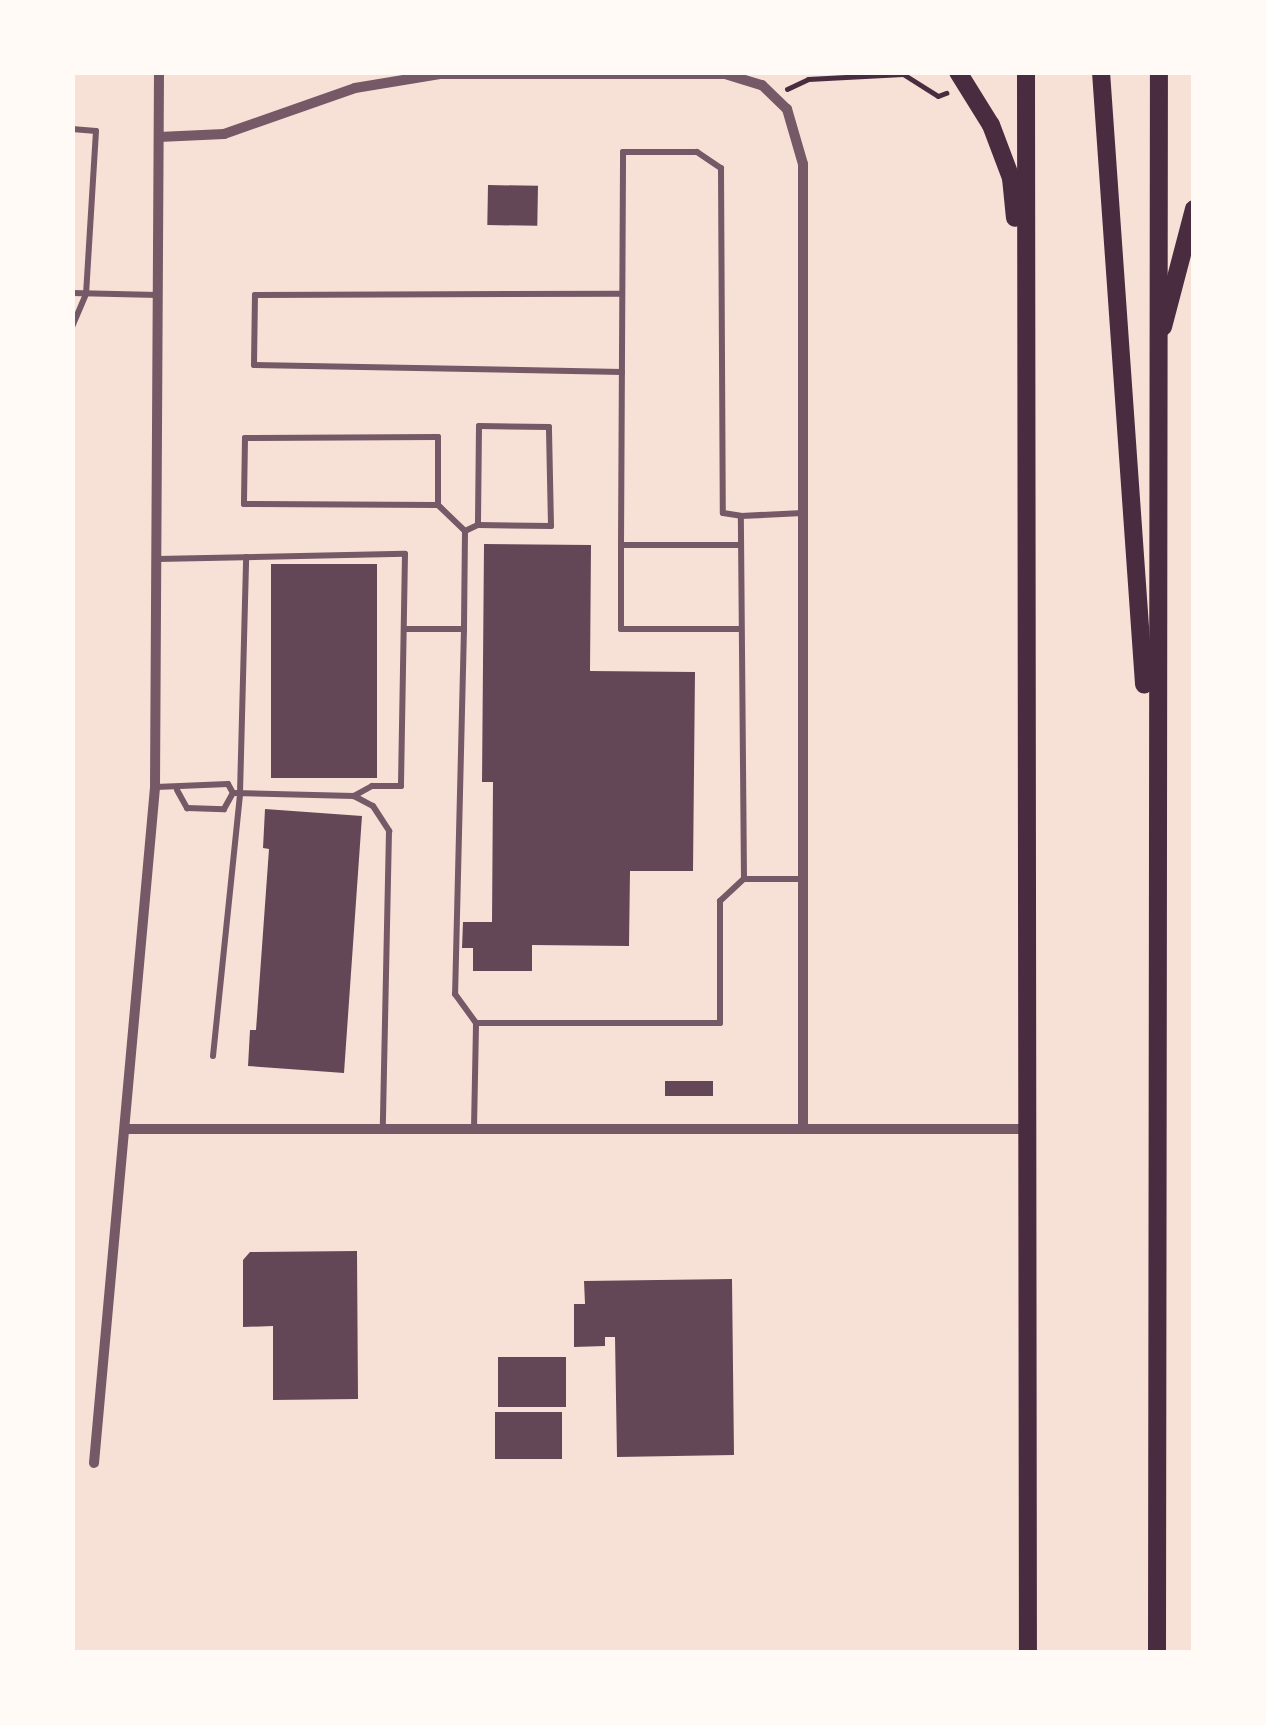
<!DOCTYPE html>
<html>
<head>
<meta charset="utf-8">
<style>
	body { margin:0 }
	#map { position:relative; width:1266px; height:1725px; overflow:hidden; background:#f7e1d7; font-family:"Sofia Sans Condensed",sans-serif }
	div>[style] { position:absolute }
	.building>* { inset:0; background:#644757; transform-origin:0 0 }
	.path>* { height:5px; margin:-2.5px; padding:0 2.5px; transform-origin:2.5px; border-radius:2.5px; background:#4a2c40 }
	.service>* { height:6px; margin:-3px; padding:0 3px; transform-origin:3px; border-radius:3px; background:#755966 }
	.minor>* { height:10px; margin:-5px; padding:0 5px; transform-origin:5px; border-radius:5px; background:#755966 }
	.secondary>* { height:18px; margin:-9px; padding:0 9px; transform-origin:9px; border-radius:9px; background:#4a2c40 }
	span { translate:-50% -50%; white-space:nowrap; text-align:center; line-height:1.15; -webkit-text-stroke:8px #fffaf5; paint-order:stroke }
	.frame { position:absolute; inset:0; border:75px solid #fffaf5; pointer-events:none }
</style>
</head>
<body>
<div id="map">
	<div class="building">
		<i style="left:488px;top:185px;width:50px;height:40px;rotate:1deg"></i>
		<i style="clip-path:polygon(484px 544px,591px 545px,590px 671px,695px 672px,693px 871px,630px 871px,629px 946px,532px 945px,532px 971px,473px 971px,473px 948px,462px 948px,463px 922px,492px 922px,493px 782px,482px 782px)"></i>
		<i style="left:377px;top:564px;width:214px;height:106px;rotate:90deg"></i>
		<i style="clip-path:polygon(265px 809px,362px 816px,344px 1073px,248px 1066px,250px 1030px,256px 1030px,269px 849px,263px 848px)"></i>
		<i style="left:665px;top:1081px;width:48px;height:15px"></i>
		<i style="clip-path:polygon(357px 1251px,358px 1399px,273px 1400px,273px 1326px,243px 1327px,243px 1260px,250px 1252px)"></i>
		<i style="clip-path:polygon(732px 1279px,734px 1455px,617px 1457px,615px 1337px,605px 1337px,605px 1346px,574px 1347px,574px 1304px,585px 1304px,584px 1281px)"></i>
		<i style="left:498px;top:1357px;width:68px;height:50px"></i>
		<i style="left:495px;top:1412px;width:67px;height:47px"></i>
	</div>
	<div class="path">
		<i style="left:787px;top:89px;width:23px;rotate:-25deg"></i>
		<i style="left:808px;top:79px;width:95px;rotate:-3deg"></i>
		<i style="left:903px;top:74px;width:41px;rotate:32.2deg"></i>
		<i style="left:938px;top:96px;width:9px;rotate:-21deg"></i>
	</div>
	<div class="service">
		<i style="left:72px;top:129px;width:24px;rotate:5deg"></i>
		<i style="left:96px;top:131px;width:163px;rotate:93.5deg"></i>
		<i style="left:86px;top:294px;width:36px;rotate:113deg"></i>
		<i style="left:72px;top:293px;width:86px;rotate:1.3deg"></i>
		<i style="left:622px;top:372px;width:368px;rotate:-178.9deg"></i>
		<i style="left:254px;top:365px;width:70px;rotate:-89.2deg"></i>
		<i style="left:255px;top:295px;width:367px;rotate:-0.2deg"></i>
		<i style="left:438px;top:505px;width:68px;rotate:-90deg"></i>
		<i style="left:438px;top:437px;width:193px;rotate:179.7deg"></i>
		<i style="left:245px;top:438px;width:66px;rotate:90.9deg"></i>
		<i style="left:244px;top:504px;width:194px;rotate:0.3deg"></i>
		<i style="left:438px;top:505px;width:37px;rotate:44deg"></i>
		<i style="left:465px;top:531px;width:98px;rotate:90.6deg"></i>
		<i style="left:465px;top:531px;width:14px;rotate:-25deg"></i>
		<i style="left:478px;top:525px;width:73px;rotate:0.8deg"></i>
		<i style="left:551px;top:526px;width:99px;rotate:-91.2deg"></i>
		<i style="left:549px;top:427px;width:70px;rotate:-179.2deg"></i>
		<i style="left:479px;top:426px;width:99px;rotate:90.6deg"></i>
		<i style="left:621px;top:545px;width:393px;rotate:-89.7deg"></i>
		<i style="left:623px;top:152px;width:74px"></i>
		<i style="left:697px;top:152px;width:29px;rotate:34deg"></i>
		<i style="left:721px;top:168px;width:345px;rotate:89.7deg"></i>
		<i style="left:723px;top:513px;width:18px;rotate:9deg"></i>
		<i style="left:741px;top:545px;width:120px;rotate:180deg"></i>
		<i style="left:621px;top:545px;width:84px;rotate:90deg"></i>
		<i style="left:621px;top:629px;width:120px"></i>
		<i style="left:157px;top:559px;width:248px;rotate:-1.2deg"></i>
		<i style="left:405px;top:554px;width:232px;rotate:91deg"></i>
		<i style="left:401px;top:786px;width:29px;rotate:180deg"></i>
		<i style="left:372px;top:786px;width:21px;rotate:151deg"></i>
		<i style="left:404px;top:629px;width:60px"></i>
		<i style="left:464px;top:629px;width:365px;rotate:91.4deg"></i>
		<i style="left:455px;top:994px;width:36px;rotate:54deg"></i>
		<i style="left:156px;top:787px;width:72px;rotate:-2.4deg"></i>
		<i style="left:228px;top:784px;width:10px;rotate:61deg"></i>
		<i style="left:233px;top:793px;width:121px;rotate:1.4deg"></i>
		<i style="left:354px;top:796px;width:21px;rotate:28deg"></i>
		<i style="left:373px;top:806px;width:30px;rotate:57deg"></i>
		<i style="left:389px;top:831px;width:298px;rotate:91.2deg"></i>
		<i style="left:177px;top:790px;width:21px;rotate:61deg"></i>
		<i style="left:187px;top:808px;width:37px;rotate:2deg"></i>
		<i style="left:224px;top:809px;width:18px;rotate:-61deg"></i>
		<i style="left:744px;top:879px;width:363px;rotate:-90.5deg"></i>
		<i style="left:741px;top:516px;width:62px;rotate:-2.8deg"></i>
		<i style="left:213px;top:1056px;width:264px;rotate:-84.1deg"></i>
		<i style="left:240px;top:793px;width:236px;rotate:-88.5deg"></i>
		<i style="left:474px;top:1129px;width:106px;rotate:-88.9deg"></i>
		<i style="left:476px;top:1023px;width:244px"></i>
		<i style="left:720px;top:1023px;width:122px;rotate:-90deg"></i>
		<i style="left:720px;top:901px;width:33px;rotate:-43deg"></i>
		<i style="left:744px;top:879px;width:59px"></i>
	</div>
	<div class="minor">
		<i style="left:159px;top:137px;width:65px;rotate:-2.6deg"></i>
		<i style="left:224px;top:134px;width:139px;rotate:-19.3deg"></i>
		<i style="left:355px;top:88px;width:86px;rotate:-9.4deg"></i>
		<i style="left:440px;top:74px;width:285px"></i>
		<i style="left:725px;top:74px;width:39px;rotate:17deg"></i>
		<i style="left:762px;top:85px;width:35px;rotate:44deg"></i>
		<i style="left:787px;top:109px;width:57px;rotate:73.8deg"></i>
		<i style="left:803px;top:164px;width:964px;rotate:90deg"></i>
		<i style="left:126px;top:1129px;width:902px"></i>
		<i style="left:94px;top:1463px;width:679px;rotate:-84.84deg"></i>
		<i style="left:155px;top:787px;width:715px;rotate:-89.68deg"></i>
	</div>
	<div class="secondary">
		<i style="left:958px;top:72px;width:62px;rotate:58.1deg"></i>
		<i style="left:991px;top:125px;width:57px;rotate:69.3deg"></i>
		<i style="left:1011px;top:178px;width:40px;rotate:84.3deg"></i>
		<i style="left:1026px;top:72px;width:1580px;rotate:89.93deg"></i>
		<i style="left:1101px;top:72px;width:614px;rotate:85.98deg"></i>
		<i style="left:1163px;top:327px;width:122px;rotate:-75.3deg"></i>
		<i style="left:1157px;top:1652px;width:1580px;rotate:-89.93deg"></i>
	</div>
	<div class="frame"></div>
</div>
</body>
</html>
